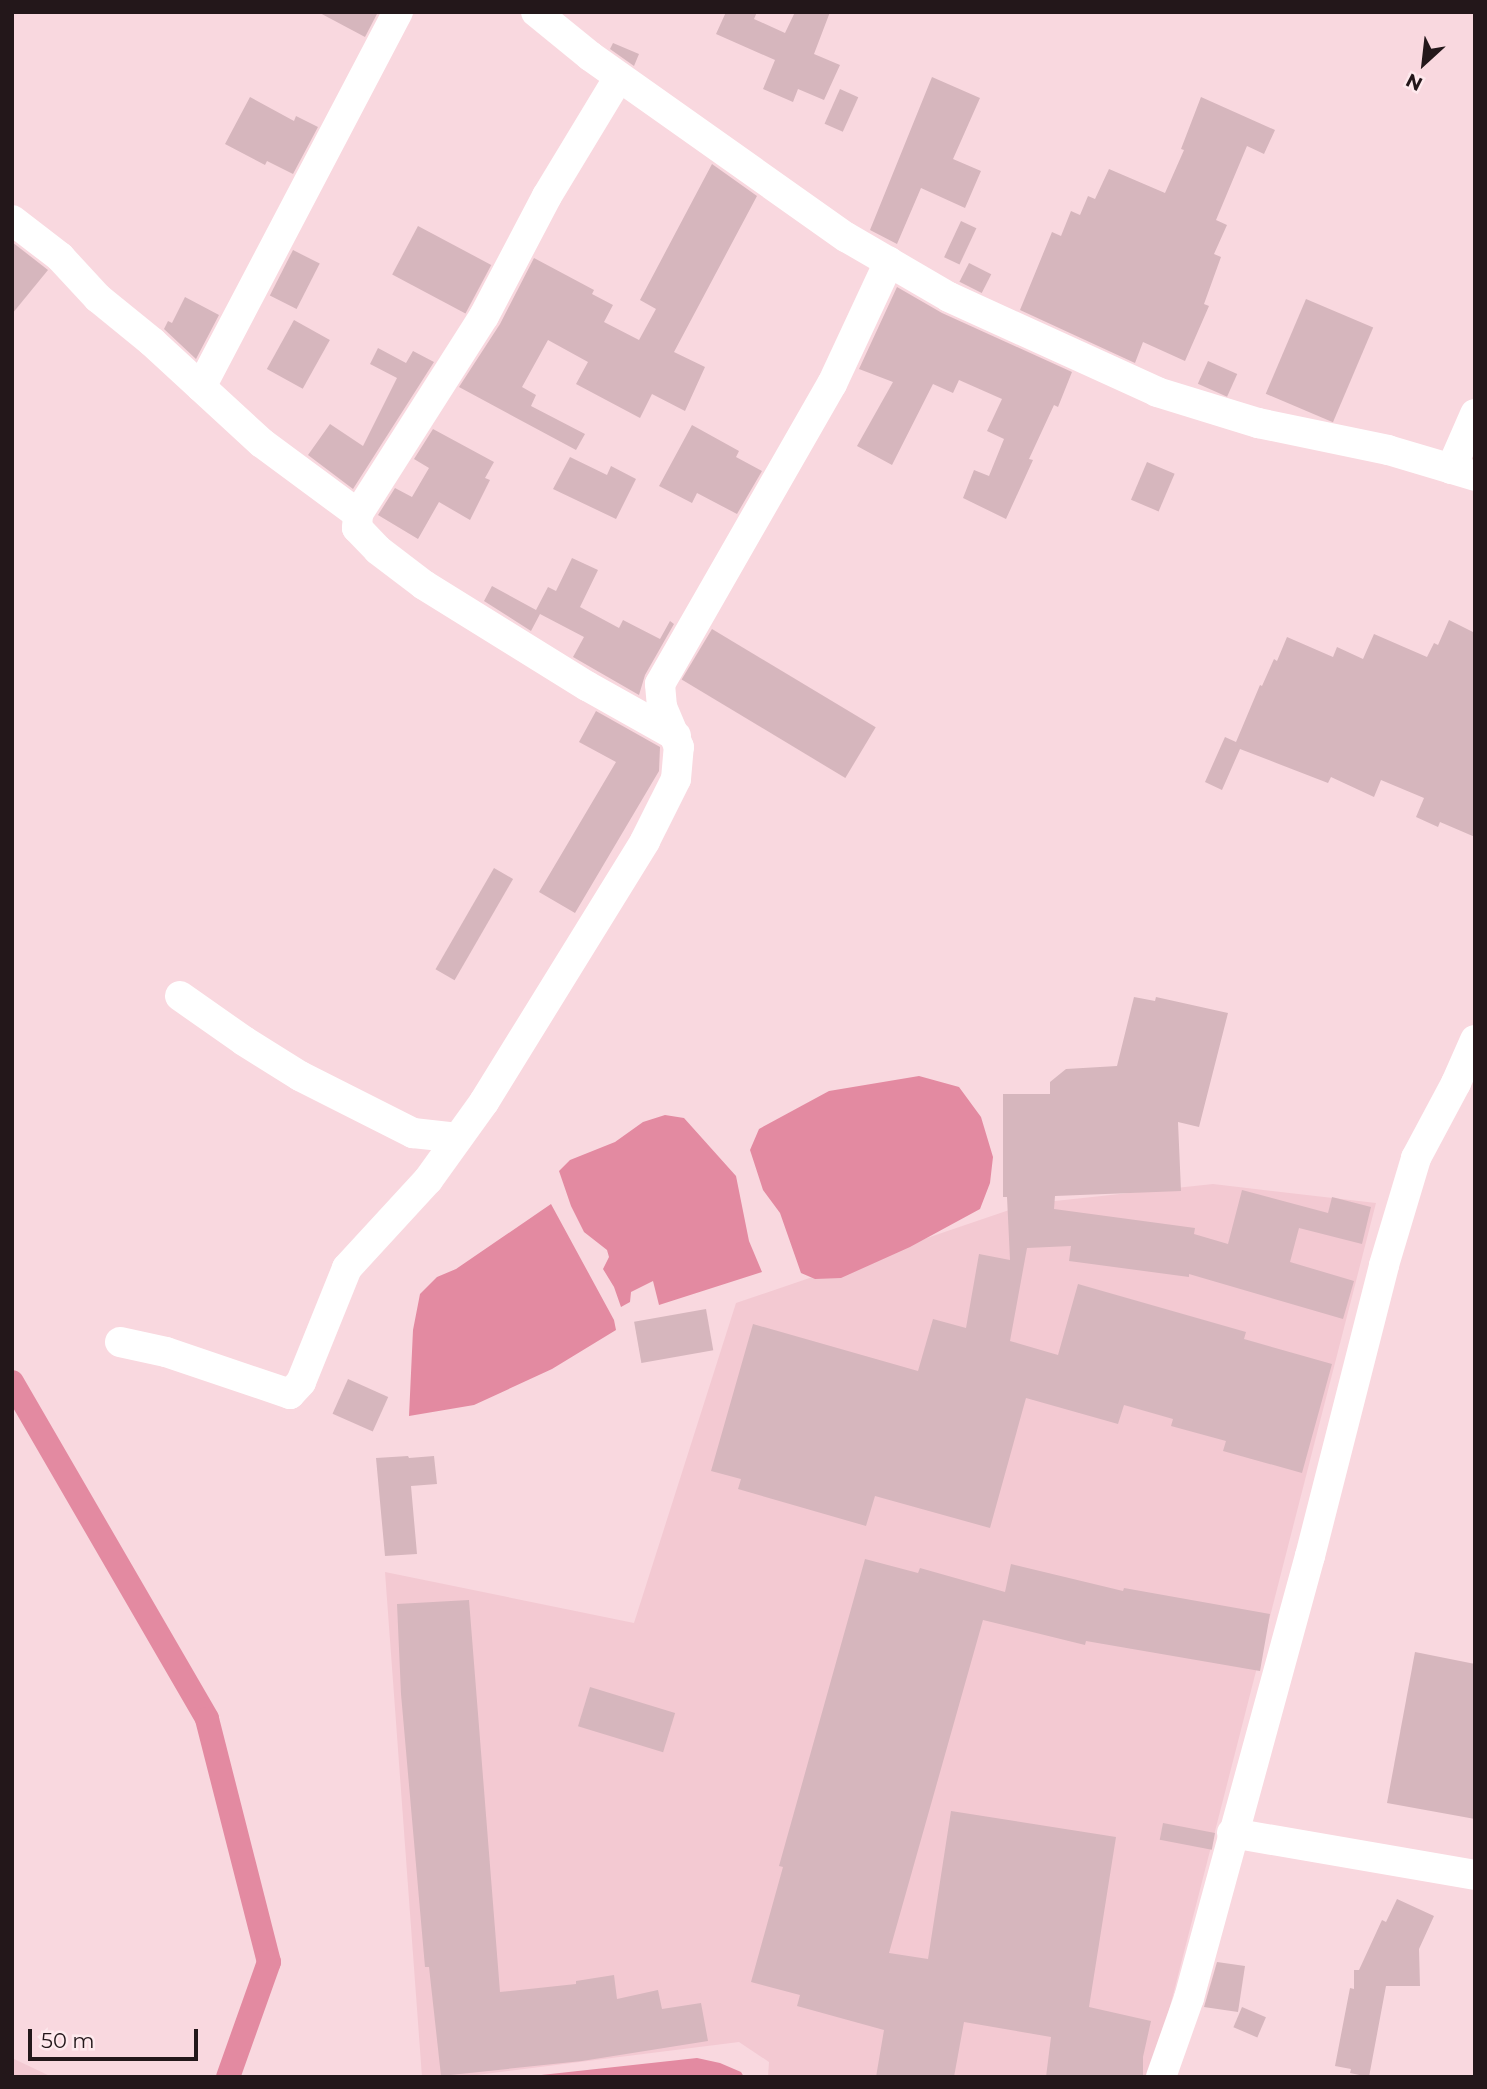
<!DOCTYPE html>
<html>
<head>
<meta charset="utf-8">
<style>
	body { margin:0 }
	#map { position:relative; width:1487px; height:2089px; overflow:hidden; background:#f9d8df; font-family:Montserrat,sans-serif }
	div>[style] { position:absolute }
	.built>* { inset:0; background:#f3c9d2 }
	.water>* { inset:0; background:#e38aa1 }
	.canal>* { height:24px; margin:-12px; padding:0 12px; transform-origin:12px; border-radius:12px; background:#e38aa1 }
	.building>* { inset:0; background:#d6b6bd; transform-origin:0 0 }
	.minor>* { height:30px; margin:-15px; padding:0 15px; transform-origin:15px; border-radius:15px; background:#fff }
	span { translate:-50% -50%; white-space:nowrap; text-align:center; line-height:1.15; -webkit-text-stroke:7px #fee9ed; paint-order:stroke }
	.frame { position:absolute; inset:0; border:14px solid #23171a; pointer-events:none }
	.north { position:absolute; left:1389px; top:28px; width:70px; height:70px; -webkit-text-stroke:5px #fee9ed; paint-order:stroke; rotate:207deg; font-size:19px; font-weight:700; line-height:28px; text-align:center; color:#23171a }
	.north::after { content:''; display:block; margin:auto; width:24px; height:32px; background:#23171a; clip-path:polygon(50% 0,100% 100%,50% 72%,0 100%) }
	.scale { position:absolute; left:28px; top:2029px; width:170px; height:32px; box-sizing:border-box; border:4px solid #23171a; border-top:0; padding-left:9px; font-size:21px; line-height:24px; white-space:nowrap; color:#23171a; -webkit-text-stroke:5px #fee9ed; paint-order:stroke }
</style>
</head>
<body>
<div id="map">
	<div class="built">
		<i style="clip-path:polygon(1213px 1184px,1376px 1203px,1152px 2077px,768px 2077px,769px 2062px,739px 2042px,461px 2077px,422px 2077px,385px 1572px,634px 1623px,736px 1303px,1027px 1204px)"></i>
		<i style="clip-path:polygon(12px 2058px,52px 2077px,12px 2077px)"></i>
	</div>
	<div class="water">
		<i style="clip-path:polygon(919px 1076px,959px 1087px,981px 1117px,993px 1157px,990px 1183px,980px 1209px,910px 1247px,841px 1278px,815px 1279px,801px 1273px,780px 1213px,763px 1190px,750px 1150px,759px 1129px,829px 1091px)"></i>
		<i style="clip-path:polygon(665px 1115px,684px 1118px,736px 1176px,749px 1241px,762px 1272px,659px 1305px,653px 1281px,631px 1292px,630px 1302px,621px 1307px,614px 1287px,603px 1269px,609px 1257px,607px 1250px,584px 1232px,571px 1206px,559px 1171px,570px 1160px,615px 1142px,643px 1122px)"></i>
		<i style="clip-path:polygon(551px 1204px,614px 1320px,616px 1330px,552px 1369px,474px 1405px,409px 1416px,413px 1330px,420px 1294px,437px 1277px,456px 1269px)"></i>
		<i style="clip-path:polygon(697px 2058px,720px 2063px,741px 2072px,744px 2077px,523px 2077px)"></i>
	</div>
	<div class="canal">
		<i style="left:12px;top:1382px;width:389px;rotate:59.9deg"></i>
		<i style="left:207px;top:1719px;width:251px;rotate:75.7deg"></i>
		<i style="left:269px;top:1962px;width:122px;rotate:109.6deg"></i>
	</div>
	<div class="building">
		<i style="clip-path:polygon(318px 12px,378px 12px,365px 37px)"></i>
		<i style="clip-path:polygon(726px 12px,757px 12px,754px 19px,785px 33px,795px 12px,830px 12px,814px 54px,840px 65px,824px 100px,798px 89px,793px 102px,763px 89px,775px 60px,716px 34px)"></i>
		<i style="clip-path:polygon(613px 43px,639px 54px,634px 66px,610px 49px)"></i>
		<i style="clip-path:polygon(932px 77px,980px 98px,953px 159px,981px 171px,965px 208px,921px 188px,897px 244px,870px 230px)"></i>
		<i style="left:840px;top:89px;width:20px;height:38px;rotate:24deg"></i>
		<i style="clip-path:polygon(250px 97px,294px 121px,296px 116px,318px 127px,293px 174px,267px 161px,265px 165px,225px 144px)"></i>
		<i style="clip-path:polygon(1201px 97px,1275px 130px,1264px 154px,1247px 146px,1216px 220px,1227px 225px,1214px 254px,1221px 257px,1204px 304px,1209px 306px,1185px 361px,1143px 342px,1135px 363px,1020px 310px,1052px 232px,1061px 236px,1071px 211px,1080px 215px,1088px 196px,1095px 199px,1109px 169px,1165px 193px,1184px 150px,1181px 149px)"></i>
		<i style="clip-path:polygon(712px 164px,757px 196px,674px 352px,705px 367px,685px 411px,652px 394px,640px 418px,576px 384px,588px 362px,548px 340px,522px 387px,536px 395px,531px 406px,585px 434px,576px 450px,459px 387px,500px 324px,534px 258px,594px 290px,592px 294px,613px 305px,604px 322px,639px 340px,656px 309px,640px 300px)"></i>
		<i style="left:961px;top:221px;width:17px;height:40px;rotate:25deg"></i>
		<i style="left:418px;top:226px;width:83px;height:55px;rotate:28deg"></i>
		<i style="clip-path:polygon(12px 242px,48px 270px,12px 314px)"></i>
		<i style="left:293px;top:250px;width:30px;height:51px;rotate:27deg"></i>
		<i style="left:969px;top:263px;width:25px;height:21px;rotate:27deg"></i>
		<i style="clip-path:polygon(897px 287px,942px 313px,1072px 372px,1058px 407px,1054px 405px,1029px 459px,1033px 460px,1006px 519px,963px 498px,974px 470px,989px 476px,1004px 439px,987px 431px,1002px 399px,959px 380px,953px 393px,933px 384px,892px 465px,857px 446px,893px 382px,859px 369px)"></i>
		<i style="clip-path:polygon(185px 297px,219px 315px,196px 359px,164px 329px,168px 321px,172px 323px)"></i>
		<i style="left:1306px;top:299px;width:73px;height:103px;rotate:23deg"></i>
		<i style="left:294px;top:320px;width:41px;height:56px;rotate:29deg"></i>
		<i style="clip-path:polygon(378px 348px,406px 363px,413px 351px,434px 362px,353px 489px,308px 455px,330px 424px,363px 446px,397px 378px,370px 364px)"></i>
		<i style="left:1208px;top:361px;width:32px;height:25px;rotate:24deg"></i>
		<i style="clip-path:polygon(692px 425px,739px 451px,736px 457px,762px 471px,737px 514px,697px 493px,692px 503px,659px 486px)"></i>
		<i style="clip-path:polygon(433px 429px,494px 462px,485px 478px,490px 480px,470px 520px,439px 502px,418px 539px,378px 515px,395px 488px,412px 497px,429px 468px,414px 459px)"></i>
		<i style="clip-path:polygon(570px 457px,607px 475px,611px 466px,636px 479px,616px 519px,553px 489px)"></i>
		<i style="left:1147px;top:462px;width:30px;height:41px;rotate:23deg"></i>
		<i style="clip-path:polygon(572px 558px,598px 570px,580px 607px,619px 628px,623px 620px,660px 639px,670px 621px,674px 624px,645px 675px,639px 695px,573px 657px,584px 637px,540px 614px,531px 631px,484px 601px,492px 586px,536px 610px,548px 587px,556px 591px)"></i>
		<i style="clip-path:polygon(1449px 620px,1475px 633px,1475px 837px,1440px 822px,1438px 827px,1416px 817px,1424px 798px,1381px 780px,1374px 797px,1331px 777px,1328px 783px,1240px 749px,1222px 790px,1205px 782px,1225px 737px,1236px 742px,1260px 685px,1262px 686px,1274px 659px,1277px 661px,1287px 637px,1333px 657px,1337px 647px,1363px 659px,1374px 634px,1427px 657px,1434px 643px,1438px 645px)"></i>
		<i style="left:712px;top:629px;width:191px;height:59px;rotate:31deg"></i>
		<i style="clip-path:polygon(596px 711px,660px 747px,659px 771px,575px 913px,539px 892px,616px 762px,579px 742px)"></i>
		<i style="left:494px;top:868px;width:22px;height:117px;rotate:30deg"></i>
		<i style="clip-path:polygon(1134px 997px,1155px 1001px,1156px 997px,1228px 1013px,1199px 1127px,1178px 1122px,1181px 1191px,1055px 1196px,1054px 1209px,1195px 1228px,1194px 1234px,1228px 1244px,1242px 1190px,1328px 1213px,1332px 1197px,1371px 1207px,1362px 1244px,1299px 1228px,1290px 1262px,1354px 1281px,1343px 1319px,1189px 1274px,1189px 1277px,1069px 1261px,1071px 1246px,1027px 1248px,1010px 1341px,1058px 1355px,1078px 1284px,1246px 1332px,1244px 1339px,1332px 1364px,1302px 1473px,1223px 1451px,1226px 1441px,1171px 1426px,1173px 1419px,1124px 1405px,1118px 1424px,1026px 1398px,990px 1528px,875px 1496px,866px 1526px,738px 1489px,741px 1479px,711px 1471px,753px 1324px,918px 1371px,933px 1319px,966px 1328px,979px 1254px,1010px 1260px,1007px 1197px,1003px 1197px,1003px 1094px,1050px 1094px,1050px 1082px,1066px 1069px,1117px 1066px)"></i>
		<i style="left:706px;top:1309px;width:42px;height:73px;rotate:80deg"></i>
		<i style="left:348px;top:1379px;width:44px;height:38px;rotate:24deg"></i>
		<i style="clip-path:polygon(408px 1456px,409px 1458px,434px 1456px,437px 1484px,411px 1486px,417px 1554px,385px 1556px,376px 1458px)"></i>
		<i style="clip-path:polygon(865px 1559px,918px 1573px,920px 1568px,1005px 1592px,1011px 1564px,1123px 1591px,1124px 1588px,1270px 1614px,1260px 1671px,1086px 1641px,1085px 1645px,983px 1620px,889px 1953px,928px 1959px,951px 1811px,1116px 1837px,1089px 2007px,1151px 2021px,1143px 2057px,1143px 2077px,1046px 2077px,1051px 2037px,964px 2022px,954px 2077px,876px 2077px,884px 2030px,797px 2006px,800px 1995px,751px 1982px,783px 1867px,779px 1866px)"></i>
		<i style="clip-path:polygon(469px 1600px,500px 1992px,576px 1984px,576px 1981px,614px 1975px,617px 1999px,658px 1990px,662px 2009px,701px 2003px,708px 2041px,582px 2061px,441px 2076px,429px 1967px,425px 1967px,401px 1694px,397px 1604px)"></i>
		<i style="clip-path:polygon(1415px 1652px,1475px 1664px,1475px 1819px,1387px 1803px)"></i>
		<i style="left:590px;top:1687px;width:89px;height:41px;rotate:17deg"></i>
		<i style="left:1163px;top:1823px;width:53px;height:17px;rotate:11deg"></i>
		<i style="clip-path:polygon(1397px 1899px,1434px 1916px,1419px 1949px,1420px 1986px,1386px 1986px,1369px 2077px,1350px 2073px,1351px 2069px,1335px 2066px,1350px 1988px,1354px 1989px,1354px 1970px,1359px 1970px,1382px 1920px,1386px 1922px)"></i>
		<i style="clip-path:polygon(1217px 1962px,1245px 1966px,1238px 2012px,1204px 2007px)"></i>
		<i style="left:1242px;top:2007px;width:26px;height:22px;rotate:23deg"></i>
	</div>
	<div class="minor">
		<i style="left:536px;top:12px;width:70px;rotate:39.2deg"></i>
		<i style="left:590px;top:56px;width:314px;rotate:35.3deg"></i>
		<i style="left:846px;top:237px;width:119px;rotate:30.2deg"></i>
		<i style="left:949px;top:297px;width:229px;rotate:24.5deg"></i>
		<i style="left:1157px;top:392px;width:106px;rotate:17.1deg"></i>
		<i style="left:1258px;top:423px;width:133px;rotate:11.7deg"></i>
		<i style="left:1388px;top:450px;width:91px;rotate:16.6deg"></i>
		<i style="left:619px;top:77px;width:139px;rotate:121.2deg"></i>
		<i style="left:547px;top:196px;width:136px;rotate:117.7deg"></i>
		<i style="left:484px;top:316px;width:235px;rotate:122.5deg"></i>
		<i style="left:358px;top:514px;width:14px;rotate:94deg"></i>
		<i style="left:357px;top:528px;width:30px;rotate:46deg"></i>
		<i style="left:378px;top:550px;width:58px;rotate:37.3deg"></i>
		<i style="left:424px;top:585px;width:192px;rotate:31.8deg"></i>
		<i style="left:587px;top:686px;width:102px;rotate:29.3deg"></i>
		<i style="left:12px;top:220px;width:61px;rotate:37.6deg"></i>
		<i style="left:60px;top:257px;width:56px;rotate:47.2deg"></i>
		<i style="left:98px;top:298px;width:70px;rotate:39.2deg"></i>
		<i style="left:152px;top:342px;width:149px;rotate:42.6deg"></i>
		<i style="left:262px;top:443px;width:119px;rotate:36.5deg"></i>
		<i style="left:201px;top:387px;width:424px;rotate:-62.3deg"></i>
		<i style="left:1451px;top:469px;width:60px;rotate:-66.4deg"></i>
		<i style="left:180px;top:996px;width:78px;rotate:35.1deg"></i>
		<i style="left:244px;top:1041px;width:66px;rotate:32deg"></i>
		<i style="left:300px;top:1076px;width:127px;rotate:26.8deg"></i>
		<i style="left:413px;top:1133px;width:45px;rotate:6.3deg"></i>
		<i style="left:120px;top:1342px;width:47px;rotate:12.3deg"></i>
		<i style="left:166px;top:1352px;width:131px;rotate:18.7deg"></i>
		<i style="left:290px;top:1394px;width:16px;rotate:-47deg"></i>
		<i style="left:301px;top:1382px;width:123px;rotate:-68deg"></i>
		<i style="left:347px;top:1268px;width:120px;rotate:-47.4deg"></i>
		<i style="left:428px;top:1180px;width:96px;rotate:-54.3deg"></i>
		<i style="left:484px;top:1102px;width:307px;rotate:-58.3deg"></i>
		<i style="left:645px;top:841px;width:69px;rotate:-63.4deg"></i>
		<i style="left:676px;top:779px;width:32px;rotate:-85deg"></i>
		<i style="left:679px;top:747px;width:43px;rotate:-113deg"></i>
		<i style="left:662px;top:707px;width:23px;rotate:-95deg"></i>
		<i style="left:660px;top:684px;width:346px;rotate:-60.2deg"></i>
		<i style="left:832px;top:384px;width:135px;rotate:-65deg"></i>
		<i style="left:1232px;top:1833px;width:247px;rotate:9.8deg"></i>
		<i style="left:1161px;top:2077px;width:84px;rotate:-70.5deg"></i>
		<i style="left:1189px;top:1998px;width:458px;rotate:-74.7deg"></i>
		<i style="left:1310px;top:1556px;width:300px;rotate:-75.7deg"></i>
		<i style="left:1384px;top:1265px;width:112px;rotate:-73.3deg"></i>
		<i style="left:1416px;top:1158px;width:85px;rotate:-61.9deg"></i>
		<i style="left:1456px;top:1083px;width:47px;rotate:-66.2deg"></i>
	</div>
	<div class="frame"></div>
	<div class="north">N</div>
	<div class="scale">50 m</div>
</div>
</body>
</html>
